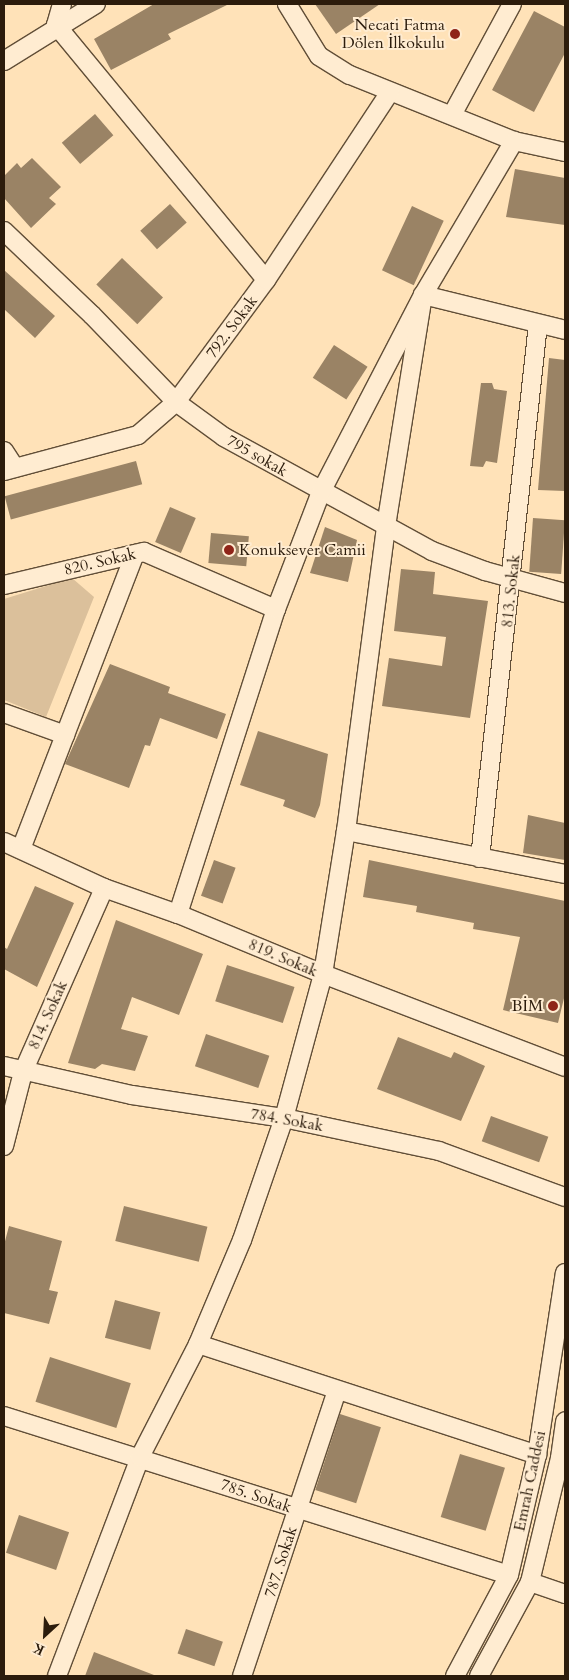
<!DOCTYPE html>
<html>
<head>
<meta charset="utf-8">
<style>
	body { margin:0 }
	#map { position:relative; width:569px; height:1680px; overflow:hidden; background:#ffe2b8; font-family:Cardo,serif }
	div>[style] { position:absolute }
	.green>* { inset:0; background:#dbc09b }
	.building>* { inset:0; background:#9a8365; transform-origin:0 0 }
	.roads { filter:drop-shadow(1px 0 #614e37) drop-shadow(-1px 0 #614e37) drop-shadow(0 1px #614e37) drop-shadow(0 -1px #614e37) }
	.minor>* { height:18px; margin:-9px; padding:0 9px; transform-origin:9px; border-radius:9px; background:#ffecd1 }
	.dots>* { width:14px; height:14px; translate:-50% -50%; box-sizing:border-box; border:2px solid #ffecd1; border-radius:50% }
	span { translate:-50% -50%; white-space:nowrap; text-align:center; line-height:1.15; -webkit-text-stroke:4px #ffecd1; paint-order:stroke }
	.poi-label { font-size:16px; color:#2c1c0c }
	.right { translate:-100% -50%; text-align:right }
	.left { translate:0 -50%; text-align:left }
	.street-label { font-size:16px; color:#2c1c0c }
	.frame { position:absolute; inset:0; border:5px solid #2c1c0c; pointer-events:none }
	.north { position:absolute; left:20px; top:1610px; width:50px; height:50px; -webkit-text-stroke:4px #ffecd1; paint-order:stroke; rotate:205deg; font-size:14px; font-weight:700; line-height:20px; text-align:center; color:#2c1c0c }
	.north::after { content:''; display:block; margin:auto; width:18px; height:22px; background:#2c1c0c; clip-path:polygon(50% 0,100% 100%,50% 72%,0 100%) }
</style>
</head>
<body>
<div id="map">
	<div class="green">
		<i style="clip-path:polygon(72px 578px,94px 597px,46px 717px,4px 700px,4px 599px)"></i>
	</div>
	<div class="building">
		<i style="clip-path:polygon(154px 4px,229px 4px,168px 34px,171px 39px,111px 70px,94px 39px)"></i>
		<i style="clip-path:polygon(315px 4px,380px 4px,336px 34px)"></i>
		<i style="clip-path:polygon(534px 11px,565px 27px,565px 53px,534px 112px,492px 90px)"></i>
		<i style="left:95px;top:114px;width:28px;height:44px;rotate:49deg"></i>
		<i style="clip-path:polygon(32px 158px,61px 187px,49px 198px,56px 204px,31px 228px,4px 198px,4px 176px,17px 163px,21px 168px)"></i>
		<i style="clip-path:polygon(515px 169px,565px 178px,565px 225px,506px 217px)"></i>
		<i style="left:170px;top:204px;width:25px;height:40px;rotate:48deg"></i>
		<i style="left:412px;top:206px;width:35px;height:71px;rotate:25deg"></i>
		<i style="left:122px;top:258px;width:57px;height:37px;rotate:44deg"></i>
		<i style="clip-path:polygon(4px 270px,55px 316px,35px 338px,4px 309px)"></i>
		<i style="left:334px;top:345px;width:40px;height:39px;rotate:33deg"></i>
		<i style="clip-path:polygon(549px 358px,565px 360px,565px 491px,538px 490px)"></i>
		<i style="clip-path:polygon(481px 383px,492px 383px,494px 389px,507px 391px,497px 463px,486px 461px,483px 467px,470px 466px)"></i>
		<i style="left:136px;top:461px;width:24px;height:136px;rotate:75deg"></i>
		<i style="left:170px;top:507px;width:28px;height:38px;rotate:23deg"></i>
		<i style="left:533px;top:518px;width:32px;height:54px;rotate:4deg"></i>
		<i style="clip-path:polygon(325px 527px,357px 540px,348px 582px,310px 573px)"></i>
		<i style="left:211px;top:533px;width:38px;height:30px;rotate:5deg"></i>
		<i style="clip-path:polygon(401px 569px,435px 572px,433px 594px,488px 601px,470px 718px,382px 706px,389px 658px,442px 666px,446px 637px,394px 631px)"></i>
		<i style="clip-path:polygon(110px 664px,170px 687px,168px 693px,226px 714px,217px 739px,160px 718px,150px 746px,145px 745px,129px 788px,65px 764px)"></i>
		<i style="clip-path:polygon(258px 731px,328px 754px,320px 805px,315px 818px,283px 806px,285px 800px,240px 785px)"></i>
		<i style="clip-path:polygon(528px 815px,565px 823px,565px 860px,523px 853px)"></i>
		<i style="left:214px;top:860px;width:23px;height:38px;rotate:20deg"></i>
		<i style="clip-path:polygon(369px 860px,565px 901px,565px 994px,558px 1023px,503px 1010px,520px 937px,473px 929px,474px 923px,416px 912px,417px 906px,363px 897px)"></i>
		<i style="clip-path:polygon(35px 886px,74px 903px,37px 987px,4px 969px,4px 947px,7px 949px)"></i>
		<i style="clip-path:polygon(116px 920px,203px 954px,179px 1015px,132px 997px,121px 1029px,148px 1036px,135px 1071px,102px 1064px,95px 1069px,68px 1063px)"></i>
		<i style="left:227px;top:965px;width:71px;height:38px;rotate:18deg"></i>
		<i style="left:206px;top:1034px;width:67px;height:34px;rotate:19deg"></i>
		<i style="clip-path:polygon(398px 1037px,451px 1058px,454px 1052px,485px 1066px,461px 1121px,377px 1089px)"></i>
		<i style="left:491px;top:1116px;width:61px;height:27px;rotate:20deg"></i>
		<i style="left:124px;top:1206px;width:86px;height:36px;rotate:14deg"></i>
		<i style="clip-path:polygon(9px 1226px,62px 1241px,49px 1290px,58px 1292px,49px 1324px,4px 1313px,4px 1245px)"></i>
		<i style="left:115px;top:1300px;width:47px;height:39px;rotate:15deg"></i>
		<i style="left:50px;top:1357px;width:85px;height:47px;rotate:18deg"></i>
		<i style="left:340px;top:1414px;width:43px;height:80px;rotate:18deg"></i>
		<i style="left:460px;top:1454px;width:47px;height:66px;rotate:17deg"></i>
		<i style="left:19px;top:1515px;width:53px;height:40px;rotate:19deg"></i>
		<i style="left:186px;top:1629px;width:39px;height:26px;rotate:19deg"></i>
		<i style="clip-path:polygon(94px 1652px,154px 1675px,154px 1676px,85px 1676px)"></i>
	</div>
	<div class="roads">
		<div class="minor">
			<i style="left:62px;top:4px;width:22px;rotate:106deg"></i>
			<i style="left:56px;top:25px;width:330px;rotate:50.5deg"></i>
			<i style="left:287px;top:4px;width:61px;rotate:58.4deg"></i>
			<i style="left:319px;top:56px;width:36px;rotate:32deg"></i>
			<i style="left:350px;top:75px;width:177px;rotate:21.9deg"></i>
			<i style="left:514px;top:141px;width:52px;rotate:12.2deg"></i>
			<i style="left:4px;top:61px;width:108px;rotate:-31.8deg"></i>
			<i style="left:452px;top:115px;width:126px;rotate:-61.6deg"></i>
			<i style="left:4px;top:231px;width:122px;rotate:43.7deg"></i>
			<i style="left:92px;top:315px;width:121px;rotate:46deg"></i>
			<i style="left:176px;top:402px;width:59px;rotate:36.1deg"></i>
			<i style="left:224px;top:437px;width:237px;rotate:28.7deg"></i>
			<i style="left:432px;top:551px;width:57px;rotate:20.7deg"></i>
			<i style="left:485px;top:571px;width:83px;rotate:15.4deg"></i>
			<i style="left:4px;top:451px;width:20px;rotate:57deg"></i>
			<i style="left:4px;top:471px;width:139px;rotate:-15deg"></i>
			<i style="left:138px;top:435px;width:50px;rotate:-41deg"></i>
			<i style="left:176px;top:402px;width:152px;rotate:-53.6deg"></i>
			<i style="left:266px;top:280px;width:225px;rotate:-56.6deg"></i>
			<i style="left:4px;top:585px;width:144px;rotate:-13.3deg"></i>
			<i style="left:144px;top:552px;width:144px;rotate:23.4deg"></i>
			<i style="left:4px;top:713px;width:65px;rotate:19.8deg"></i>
			<i style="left:346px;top:831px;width:223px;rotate:11.1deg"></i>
			<i style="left:4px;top:842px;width:110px;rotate:24.7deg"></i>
			<i style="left:104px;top:888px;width:78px;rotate:19.4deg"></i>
			<i style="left:178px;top:914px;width:157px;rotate:22.5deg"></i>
			<i style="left:323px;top:974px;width:259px;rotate:21deg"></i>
			<i style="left:21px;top:849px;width:316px;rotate:-68.9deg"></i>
			<i style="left:480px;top:858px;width:537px;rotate:-83.8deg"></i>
			<i style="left:178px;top:914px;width:320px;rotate:-72.2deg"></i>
			<i style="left:276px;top:609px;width:125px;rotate:-69deg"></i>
			<i style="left:321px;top:492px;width:222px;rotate:-62.6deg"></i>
			<i style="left:423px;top:295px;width:146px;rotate:13.8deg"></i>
			<i style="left:4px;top:1066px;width:131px;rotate:12.8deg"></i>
			<i style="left:132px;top:1095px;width:154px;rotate:8.6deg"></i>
			<i style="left:284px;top:1118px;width:158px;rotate:12deg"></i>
			<i style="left:439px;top:1151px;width:134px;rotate:20.1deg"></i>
			<i style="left:4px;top:1146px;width:76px;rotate:-75.6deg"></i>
			<i style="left:23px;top:1072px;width:201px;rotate:-66.2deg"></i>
			<i style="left:198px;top:1344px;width:357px;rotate:18.1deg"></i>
			<i style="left:4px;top:1416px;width:529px;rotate:17.48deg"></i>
			<i style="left:530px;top:1582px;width:37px;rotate:19deg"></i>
			<i style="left:57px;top:1676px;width:234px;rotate:-69.2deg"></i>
			<i style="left:140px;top:1457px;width:127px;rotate:-62.8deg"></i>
			<i style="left:198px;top:1344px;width:113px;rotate:-67.1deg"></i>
			<i style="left:242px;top:1240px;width:129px;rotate:-71deg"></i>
			<i style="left:284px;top:1118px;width:149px;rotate:-74.8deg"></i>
			<i style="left:323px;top:974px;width:145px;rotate:-80.9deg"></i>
			<i style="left:346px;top:831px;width:308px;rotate:-82.5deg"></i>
			<i style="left:386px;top:526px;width:234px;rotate:-80.9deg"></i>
			<i style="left:423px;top:295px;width:179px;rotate:-59.4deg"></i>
			<i style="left:242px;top:1676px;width:301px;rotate:-71.6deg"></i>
			<i style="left:455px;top:1676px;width:115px;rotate:-61.9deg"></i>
			<i style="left:509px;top:1575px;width:123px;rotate:-76.9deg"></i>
			<i style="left:537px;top:1455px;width:184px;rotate:-81.3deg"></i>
			<i style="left:479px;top:1676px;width:107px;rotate:-61.5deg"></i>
			<i style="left:530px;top:1582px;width:128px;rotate:-76.4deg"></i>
			<i style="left:560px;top:1458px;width:37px;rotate:-82deg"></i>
		</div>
	</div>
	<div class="dots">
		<i style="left:455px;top:34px;background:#8f2418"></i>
		<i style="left:229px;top:550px;background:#8f2418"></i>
		<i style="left:553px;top:1006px;background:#8f2418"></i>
	</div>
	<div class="poi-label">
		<span class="right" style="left:445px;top:34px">Necati Fatma<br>Dölen İlkokulu</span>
		<span class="left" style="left:239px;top:550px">Konuksever Camii</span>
		<span class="right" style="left:543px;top:1006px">BİM</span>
	</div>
	<div class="street-label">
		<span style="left:232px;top:327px;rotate:-53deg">792. Sokak</span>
		<span style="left:257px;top:456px;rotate:30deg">795 sokak</span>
		<span style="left:100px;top:562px;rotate:-13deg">820. Sokak</span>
		<span style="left:511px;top:591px;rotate:-84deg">813. Sokak</span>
		<span style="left:283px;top:958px;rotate:23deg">819. Sokak</span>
		<span style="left:48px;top:1015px;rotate:-66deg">814. Sokak</span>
		<span style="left:287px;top:1120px;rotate:10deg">784. Sokak</span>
		<span style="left:530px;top:1481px;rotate:-78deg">Emrah Caddesi</span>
		<span style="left:256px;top:1496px;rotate:19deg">785. Sokak</span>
		<span style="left:281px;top:1562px;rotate:-72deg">787. Sokak</span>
	</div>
	<div class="frame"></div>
	<div class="north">K</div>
</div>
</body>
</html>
